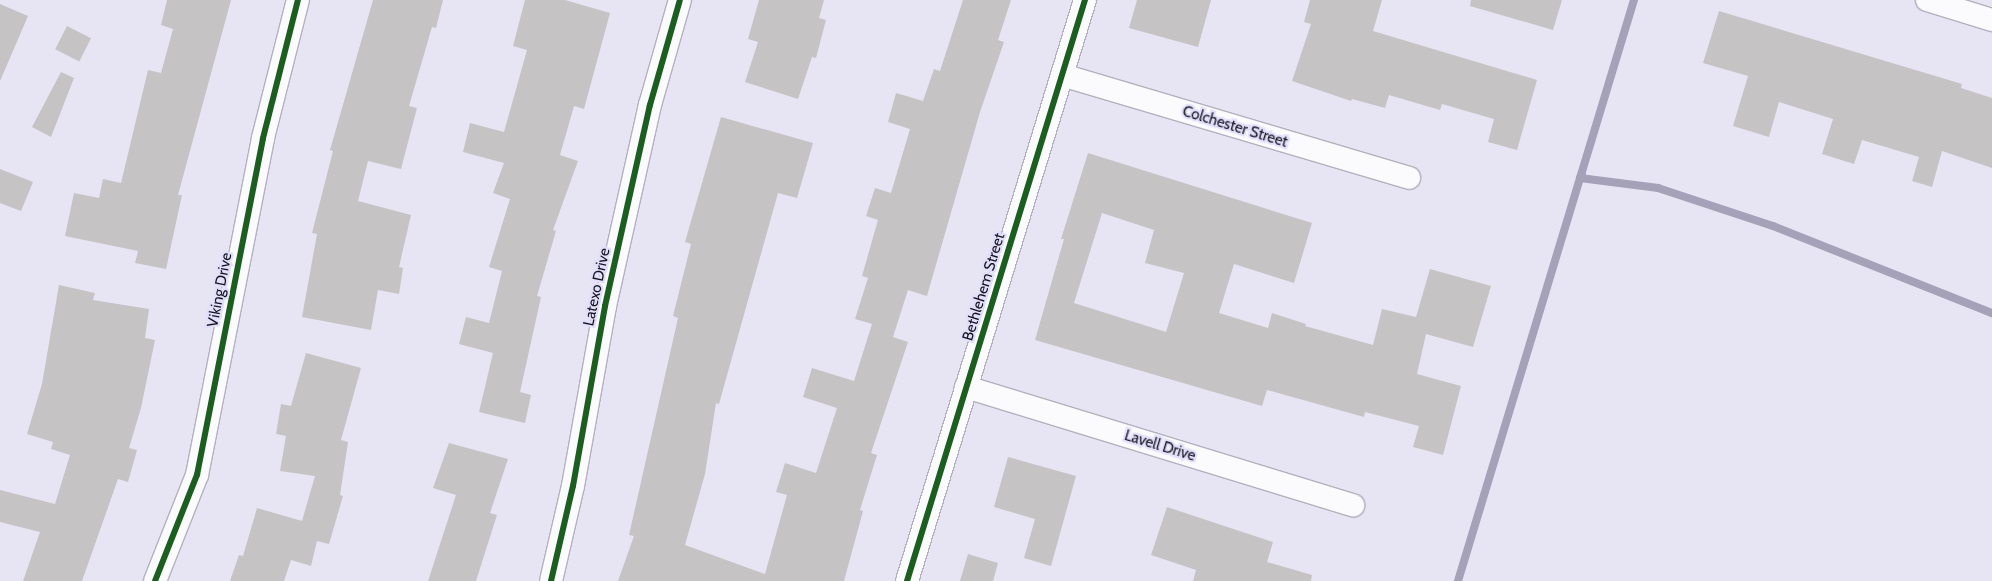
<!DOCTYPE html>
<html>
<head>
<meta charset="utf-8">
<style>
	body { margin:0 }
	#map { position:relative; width:1992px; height:581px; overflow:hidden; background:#e7e5f4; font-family:Cabin,sans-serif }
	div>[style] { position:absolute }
	.stream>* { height:8px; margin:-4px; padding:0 4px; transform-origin:4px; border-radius:4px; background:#a4a1b8 }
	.building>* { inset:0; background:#c5c3c4; transform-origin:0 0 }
	.roads { filter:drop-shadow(1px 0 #b3b1be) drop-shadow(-1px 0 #b3b1be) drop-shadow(0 1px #b3b1be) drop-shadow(0 -1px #b3b1be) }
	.minor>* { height:22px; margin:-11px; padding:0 11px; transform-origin:11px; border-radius:11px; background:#fbfbfd }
	.cycleway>* { height:6px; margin:-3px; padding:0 3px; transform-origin:3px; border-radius:3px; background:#1b5e20 }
	span { translate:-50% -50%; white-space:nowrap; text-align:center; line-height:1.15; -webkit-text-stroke:4.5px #e2dffa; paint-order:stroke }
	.street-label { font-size:15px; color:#14121d }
</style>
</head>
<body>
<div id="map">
	<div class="stream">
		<i style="left:1582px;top:173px;width:5px;rotate:112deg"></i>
		<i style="left:1580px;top:178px;width:79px;rotate:7.3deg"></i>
		<i style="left:1658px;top:188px;width:121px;rotate:18.3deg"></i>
		<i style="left:1773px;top:226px;width:236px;rotate:21.7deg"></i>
		<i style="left:1458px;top:581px;width:607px;rotate:-73.15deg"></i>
	</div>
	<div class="building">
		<i style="clip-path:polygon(167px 0,231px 0,178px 195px,182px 195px,166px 269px,135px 263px,138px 251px,65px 236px,74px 193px,99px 198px,103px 179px,121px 183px,148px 70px,161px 73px,173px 29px,161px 25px)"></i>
		<i style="clip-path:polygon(373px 0,443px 0,436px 28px,432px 27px,409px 106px,417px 108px,401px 169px,368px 161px,358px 201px,411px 215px,399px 267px,403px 268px,399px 294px,378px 290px,371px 330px,302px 317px,317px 234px,312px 233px,333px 151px,330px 150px)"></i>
		<i style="clip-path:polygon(525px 0,565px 0,610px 13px,584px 109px,574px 106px,560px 155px,578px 161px,553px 230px,556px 231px,537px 296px,541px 297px,520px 392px,531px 395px,525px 423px,479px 412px,493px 353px,459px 344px,466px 317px,489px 323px,502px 271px,489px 267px,510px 199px,493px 193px,504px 163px,463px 152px,470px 123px,504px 132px,527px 50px,513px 46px)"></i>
		<i style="clip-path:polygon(759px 0,824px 0,819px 18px,826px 20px,816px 58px,812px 57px,798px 99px,745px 82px,758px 42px,748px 39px)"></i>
		<i style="clip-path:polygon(963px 0,1011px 0,998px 40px,1004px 42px,980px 112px,927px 296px,908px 290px,893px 337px,908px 342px,871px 453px,877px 455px,860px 510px,863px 511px,844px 581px,618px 581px,634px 536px,629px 535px,678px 318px,673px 316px,691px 244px,685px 242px,721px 117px,813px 143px,797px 198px,778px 193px,719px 404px,716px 403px,705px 474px,685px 545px,765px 574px,787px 495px,776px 492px,785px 463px,816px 473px,837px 408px,803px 397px,812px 368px,854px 381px,872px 324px,855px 319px,868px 278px,862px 276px,878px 220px,866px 216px,875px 188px,891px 193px,910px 129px,888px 122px,896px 93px,923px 101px,934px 69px,940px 71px)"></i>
		<i style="clip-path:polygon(1137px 0,1211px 0,1198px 47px,1129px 28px)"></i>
		<i style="clip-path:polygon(1310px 0,1382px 0,1373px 31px,1537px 80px,1517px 150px,1488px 142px,1494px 119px,1442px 104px,1440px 110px,1389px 95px,1385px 108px,1352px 99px,1351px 101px,1292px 81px,1311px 24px,1304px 22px)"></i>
		<i style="clip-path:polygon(1471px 0,1562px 0,1553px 30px,1470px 6px)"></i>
		<i style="clip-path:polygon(0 4px,28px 16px,0 81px)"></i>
		<i style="clip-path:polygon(1719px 11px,1962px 84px,1961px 88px,1992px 98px,1992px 168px,1942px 151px,1932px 187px,1912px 181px,1919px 157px,1862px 140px,1854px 164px,1822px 154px,1833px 119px,1779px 102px,1769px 137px,1733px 126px,1748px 76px,1703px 63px)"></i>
		<i style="left:67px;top:26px;width:27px;height:26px;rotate:27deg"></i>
		<i style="clip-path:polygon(61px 72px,74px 78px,51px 137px,32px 127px)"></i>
		<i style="clip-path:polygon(evenodd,1088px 153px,1312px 223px,1294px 283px,1234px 264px,1219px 313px,1268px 328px,1272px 313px,1306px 324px,1305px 326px,1373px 345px,1382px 309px,1416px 317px,1430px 269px,1491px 286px,1473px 347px,1426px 334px,1417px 374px,1461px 386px,1443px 455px,1413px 447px,1419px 426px,1365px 412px,1364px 417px,1267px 390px,1262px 406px,1035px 340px,1064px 239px,1061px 239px,1088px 153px,1102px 213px,1154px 230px,1145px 263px,1184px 273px,1166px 332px,1074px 303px,1102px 213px)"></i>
		<i style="clip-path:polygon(0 169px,33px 182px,21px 211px,0 203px)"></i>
		<i style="clip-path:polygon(59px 285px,95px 293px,93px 300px,149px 309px,145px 338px,155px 340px,141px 408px,129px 448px,137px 450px,128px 482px,118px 479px,82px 581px,23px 581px,40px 532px,0 522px,0 490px,55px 504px,70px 455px,51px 449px,53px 442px,27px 434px,42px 384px)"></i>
		<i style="clip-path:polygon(306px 353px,361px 368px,341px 440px,348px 442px,340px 495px,343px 496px,329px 544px,317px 541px,311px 566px,291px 560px,284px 581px,230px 581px,239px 555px,243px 556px,257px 508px,302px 521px,315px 476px,280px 471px,286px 436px,276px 434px,281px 404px,291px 406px)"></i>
		<i style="clip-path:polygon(449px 443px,508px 459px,490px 513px,497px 515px,476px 581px,428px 581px,456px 495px,433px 488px)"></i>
		<i style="clip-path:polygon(1008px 457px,1076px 476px,1051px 566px,1024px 558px,1035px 519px,994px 507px)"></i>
		<i style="clip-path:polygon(1167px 507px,1273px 542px,1267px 562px,1312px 575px,1311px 581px,1193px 581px,1196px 570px,1151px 555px)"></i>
		<i style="clip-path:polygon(968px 554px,998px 563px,993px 581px,960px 581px)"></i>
	</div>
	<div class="roads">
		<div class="minor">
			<i style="left:1927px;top:0;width:68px;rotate:17.1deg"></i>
			<i style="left:1062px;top:75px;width:362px;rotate:16.5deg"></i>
			<i style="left:966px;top:387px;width:405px;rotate:17deg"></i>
			<i style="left:155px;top:581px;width:114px;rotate:-68.4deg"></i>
			<i style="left:197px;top:475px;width:343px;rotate:-78.9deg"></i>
			<i style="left:263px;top:138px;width:142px;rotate:-75.8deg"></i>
			<i style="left:551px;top:581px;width:98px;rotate:-77deg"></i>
			<i style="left:573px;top:486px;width:183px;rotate:-79.9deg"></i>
			<i style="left:605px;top:306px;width:206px;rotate:-77.4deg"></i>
			<i style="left:650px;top:105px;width:109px;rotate:-74.1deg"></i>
			<i style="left:907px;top:581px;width:608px;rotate:-72.97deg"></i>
		</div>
	</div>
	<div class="cycleway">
		<i style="left:155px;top:581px;width:114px;rotate:-68.4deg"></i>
		<i style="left:197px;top:475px;width:343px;rotate:-78.9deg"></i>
		<i style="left:263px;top:138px;width:142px;rotate:-75.8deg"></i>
		<i style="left:551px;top:581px;width:98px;rotate:-77deg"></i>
		<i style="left:573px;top:486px;width:183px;rotate:-79.9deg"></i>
		<i style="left:605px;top:306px;width:206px;rotate:-77.4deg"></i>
		<i style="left:650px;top:105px;width:109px;rotate:-74.1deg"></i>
		<i style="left:907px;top:581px;width:608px;rotate:-72.97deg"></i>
	</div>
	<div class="street-label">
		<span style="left:1235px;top:127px;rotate:17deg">Colchester Street</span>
		<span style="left:597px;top:287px;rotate:-78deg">Latexo Drive</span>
		<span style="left:984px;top:287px;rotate:-73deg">Bethlehem Street</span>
		<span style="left:220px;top:290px;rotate:-79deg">Viking Drive</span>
		<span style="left:1160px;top:446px;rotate:17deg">Lavell Drive</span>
	</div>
</div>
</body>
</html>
